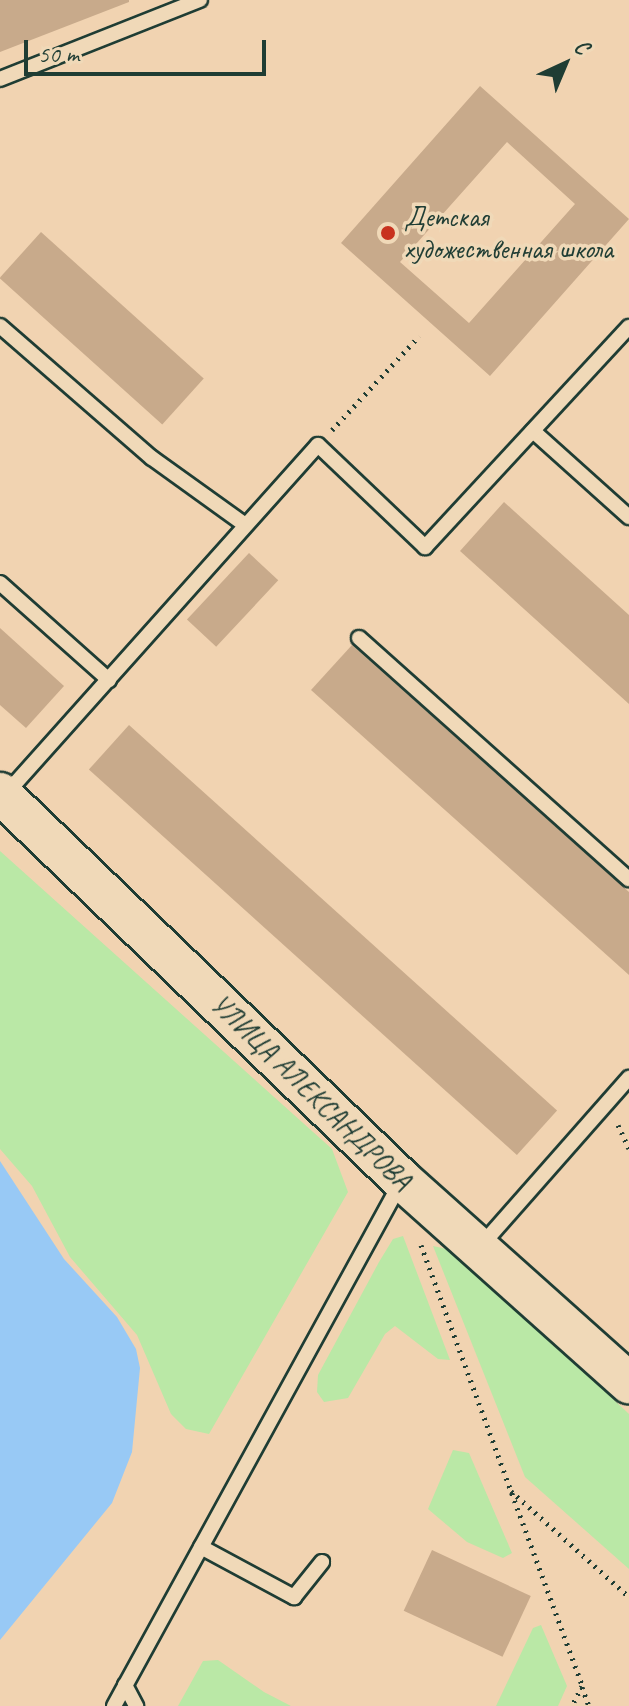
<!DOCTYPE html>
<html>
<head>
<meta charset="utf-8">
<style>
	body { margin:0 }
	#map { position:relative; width:629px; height:1706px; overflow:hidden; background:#f1d3b1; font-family:Caveat,sans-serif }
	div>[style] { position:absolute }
	.green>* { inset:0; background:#bae8a6 }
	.water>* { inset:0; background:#98c9f5 }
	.building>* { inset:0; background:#c8aa8b; transform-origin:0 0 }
	.path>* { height:5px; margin-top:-2.5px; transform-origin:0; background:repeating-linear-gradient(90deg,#1f3d34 0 2px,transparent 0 8px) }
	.roads { filter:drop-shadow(2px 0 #1f3d34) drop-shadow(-2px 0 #1f3d34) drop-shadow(0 2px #1f3d34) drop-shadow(0 -2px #1f3d34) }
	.lane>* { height:14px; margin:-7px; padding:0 7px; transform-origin:7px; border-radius:7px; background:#f0d9b8 }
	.secondary>* { height:40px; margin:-20px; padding:0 20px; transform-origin:20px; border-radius:20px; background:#f0d9b8 }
	.dots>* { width:22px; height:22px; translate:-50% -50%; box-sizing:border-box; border:4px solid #f0d9b8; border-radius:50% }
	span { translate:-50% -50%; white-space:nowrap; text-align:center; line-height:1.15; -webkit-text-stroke:7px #f0d9b8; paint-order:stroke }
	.poi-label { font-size:28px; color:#1f3d34 }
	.left { translate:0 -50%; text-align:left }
	.street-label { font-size:28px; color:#1f3d34 }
	.north { position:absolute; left:525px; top:24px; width:80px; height:80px; -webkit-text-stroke:6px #f0d9b8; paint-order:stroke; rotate:44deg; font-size:22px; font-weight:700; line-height:32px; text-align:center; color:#1f3d34 }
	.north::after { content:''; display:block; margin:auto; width:28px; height:36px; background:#1f3d34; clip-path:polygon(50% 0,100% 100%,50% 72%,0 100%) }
	.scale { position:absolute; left:24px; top:40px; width:242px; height:36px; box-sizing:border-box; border:4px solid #1f3d34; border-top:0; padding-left:10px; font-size:24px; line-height:28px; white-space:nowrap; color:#1f3d34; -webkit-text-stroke:6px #f0d9b8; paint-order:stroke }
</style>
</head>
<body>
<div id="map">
	<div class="green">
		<i style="clip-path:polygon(0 851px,332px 1149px,348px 1192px,209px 1434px,186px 1429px,171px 1414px,137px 1335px,70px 1257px,32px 1186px,0 1149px)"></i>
		<i style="clip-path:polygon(403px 1236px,450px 1360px,438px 1359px,395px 1326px,385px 1334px,348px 1398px,324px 1402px,317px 1392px,318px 1375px,379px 1262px,393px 1239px)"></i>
		<i style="clip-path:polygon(433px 1246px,456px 1251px,629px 1414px,629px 1569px,525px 1477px)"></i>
		<i style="clip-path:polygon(453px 1450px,469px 1453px,512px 1553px,503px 1558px,467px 1542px,428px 1509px)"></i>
		<i style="clip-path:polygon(541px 1625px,567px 1686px,558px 1706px,496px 1706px,533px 1628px)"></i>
		<i style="clip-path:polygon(218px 1660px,264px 1692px,291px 1706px,178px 1706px,203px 1661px)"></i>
	</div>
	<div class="water">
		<i style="clip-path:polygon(0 1161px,64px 1259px,117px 1317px,136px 1349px,140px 1368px,132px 1452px,112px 1503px,0 1640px)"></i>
	</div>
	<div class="building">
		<i style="clip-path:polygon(0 0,129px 0,129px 2px,0 52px)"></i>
		<i style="clip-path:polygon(evenodd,480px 86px,629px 219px,490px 376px,341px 243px,480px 86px,507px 142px,575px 204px,469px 323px,400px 262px,507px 142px)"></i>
		<i style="left:41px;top:232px;width:219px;height:62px;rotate:42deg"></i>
		<i style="clip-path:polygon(504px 502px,629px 615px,629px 704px,460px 551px)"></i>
		<i style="left:249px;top:553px;width:40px;height:91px;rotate:43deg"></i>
		<i style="clip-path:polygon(0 628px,64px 686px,26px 728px,0 705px)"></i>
		<i style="clip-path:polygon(352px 645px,629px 892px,629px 975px,311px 690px)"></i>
		<i style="left:129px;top:725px;width:576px;height:60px;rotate:42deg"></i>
		<i style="left:432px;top:1550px;width:109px;height:67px;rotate:25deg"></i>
	</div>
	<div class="path">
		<i style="left:332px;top:430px;width:128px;rotate:-47.2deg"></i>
		<i style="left:618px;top:1125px;width:26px;rotate:65deg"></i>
		<i style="left:421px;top:1245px;width:469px;rotate:69.9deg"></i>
		<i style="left:582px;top:1686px;width:22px;rotate:117deg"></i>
		<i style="left:511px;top:1491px;width:159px;rotate:41.9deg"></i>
		<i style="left:582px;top:1687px;width:20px;rotate:70deg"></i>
	</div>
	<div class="roads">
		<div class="lane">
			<i style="left:0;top:79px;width:215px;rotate:-21.6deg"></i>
			<i style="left:0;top:326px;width:201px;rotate:41deg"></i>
			<i style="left:152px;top:458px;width:113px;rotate:35.7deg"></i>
			<i style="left:533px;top:431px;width:129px;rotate:41.9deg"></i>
			<i style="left:0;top:583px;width:146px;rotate:41.7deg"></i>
			<i style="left:359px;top:638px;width:362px;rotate:41.8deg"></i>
			<i style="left:4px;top:796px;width:471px;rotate:-48.2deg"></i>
			<i style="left:318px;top:445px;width:148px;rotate:43.6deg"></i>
			<i style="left:425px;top:547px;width:300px;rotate:-47.2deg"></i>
			<i style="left:479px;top:1248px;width:227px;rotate:-48.6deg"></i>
			<i style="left:201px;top:1547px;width:106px;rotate:28.3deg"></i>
			<i style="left:294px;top:1597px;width:45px;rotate:-51.3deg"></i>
			<i style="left:125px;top:1685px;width:24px;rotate:62deg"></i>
			<i style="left:114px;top:1706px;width:595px;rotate:-61.28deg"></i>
		</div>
		<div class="secondary">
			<i style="left:0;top:793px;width:558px;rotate:43.91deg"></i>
			<i style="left:402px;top:1180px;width:305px;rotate:41.8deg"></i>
		</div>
	</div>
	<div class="dots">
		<i style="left:388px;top:233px;background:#c8321e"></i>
	</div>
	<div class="poi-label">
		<span class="left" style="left:404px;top:233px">Детская<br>художественная школа</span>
	</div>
	<div class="street-label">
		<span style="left:311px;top:1092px;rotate:44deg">УЛИЦА АЛЕКСАНДРОВА</span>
	</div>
	<div class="north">С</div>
	<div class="scale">50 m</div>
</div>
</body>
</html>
